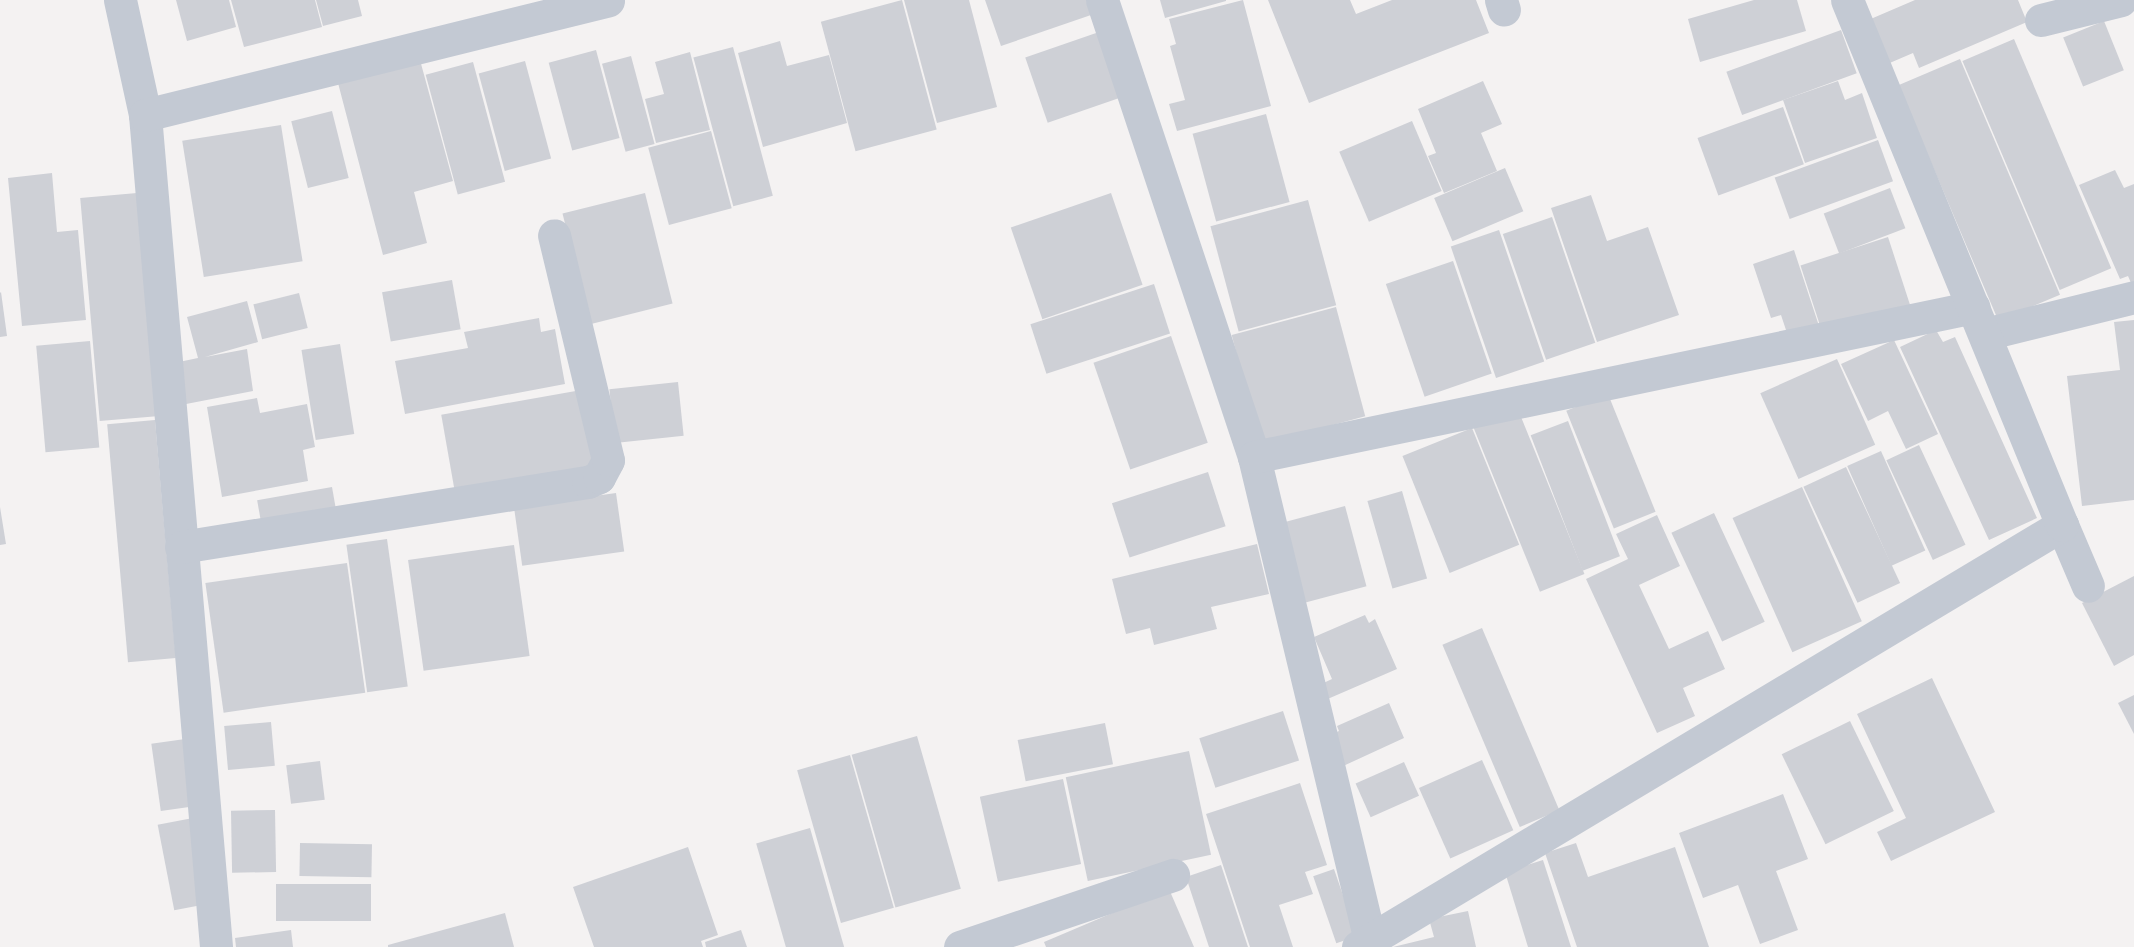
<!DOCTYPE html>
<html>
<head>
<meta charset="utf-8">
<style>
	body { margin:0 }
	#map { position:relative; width:2134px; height:947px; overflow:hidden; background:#f4f2f2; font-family:Signika,sans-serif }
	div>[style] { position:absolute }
	.building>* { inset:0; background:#ced0d6; transform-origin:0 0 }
	.street>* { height:33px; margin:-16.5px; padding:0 16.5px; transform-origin:16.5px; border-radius:16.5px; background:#c3c9d3 }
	span { translate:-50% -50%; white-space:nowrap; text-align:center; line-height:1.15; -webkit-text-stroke:4.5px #fff; paint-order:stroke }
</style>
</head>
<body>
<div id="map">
	<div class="building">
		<i style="clip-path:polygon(176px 0,229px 0,236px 27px,187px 41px)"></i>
		<i style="clip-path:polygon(231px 0,315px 0,322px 27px,244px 47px)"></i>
		<i style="clip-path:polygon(316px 0,358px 0,362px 16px,323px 26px)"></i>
		<i style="left:902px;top:0;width:134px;height:84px;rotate:75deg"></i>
		<i style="clip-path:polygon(904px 0,969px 0,997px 107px,937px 123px)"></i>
		<i style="clip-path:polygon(985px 0,1086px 0,1091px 15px,1001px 46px)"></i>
		<i style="clip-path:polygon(1160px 0,1226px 0,1226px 1px,1165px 18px)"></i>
		<i style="clip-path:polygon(1243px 0,1271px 106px,1177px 131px,1169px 104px,1185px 100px,1170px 46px,1176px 44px,1169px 19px)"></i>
		<i style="clip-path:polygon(1268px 0,1350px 0,1356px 14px,1392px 0,1476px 0,1489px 33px,1309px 103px)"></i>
		<i style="clip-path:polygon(1754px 0,1797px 0,1806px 31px,1700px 62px,1688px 19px)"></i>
		<i style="clip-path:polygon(1915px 0,2018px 0,2027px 22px,1919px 68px,1913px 53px,1885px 65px,1866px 21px)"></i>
		<i style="left:2104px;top:21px;width:53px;height:44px;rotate:68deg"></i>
		<i style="left:1841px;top:30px;width:46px;height:122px;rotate:70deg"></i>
		<i style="left:1099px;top:32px;width:69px;height:78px;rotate:71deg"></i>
		<i style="left:2014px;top:39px;width:249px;height:56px;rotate:67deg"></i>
		<i style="clip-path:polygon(780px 41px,787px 66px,829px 55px,847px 123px,763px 147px,738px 53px)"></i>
		<i style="left:733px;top:47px;width:154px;height:41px;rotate:75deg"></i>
		<i style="left:596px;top:50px;width:91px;height:49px;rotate:75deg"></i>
		<i style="clip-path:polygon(690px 52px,710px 130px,656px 143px,645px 99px,664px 94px,655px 62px)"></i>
		<i style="left:631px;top:56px;width:91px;height:30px;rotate:75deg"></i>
		<i style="left:1960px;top:59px;width:256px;height:67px;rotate:67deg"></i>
		<i style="clip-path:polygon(420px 60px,453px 181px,414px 192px,427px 243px,383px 255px,338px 83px)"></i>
		<i style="left:525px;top:61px;width:101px;height:48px;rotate:75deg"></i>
		<i style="left:473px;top:62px;width:124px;height:49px;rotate:75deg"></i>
		<i style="clip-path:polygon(1483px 81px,1502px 124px,1481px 133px,1497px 171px,1444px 193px,1428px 156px,1436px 153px,1418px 109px)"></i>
		<i style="clip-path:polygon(1838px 81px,1845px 100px,1862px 93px,1877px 138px,1805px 163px,1783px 100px)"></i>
		<i style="left:1783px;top:107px;width:61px;height:91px;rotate:70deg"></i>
		<i style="left:332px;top:111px;width:69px;height:42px;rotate:76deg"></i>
		<i style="left:1266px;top:114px;width:91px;height:76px;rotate:75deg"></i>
		<i style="left:1412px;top:121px;width:76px;height:79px;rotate:67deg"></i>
		<i style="left:281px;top:125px;width:138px;height:100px;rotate:81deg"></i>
		<i style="left:711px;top:131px;width:80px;height:65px;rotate:75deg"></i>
		<i style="left:1878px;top:140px;width:44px;height:110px;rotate:70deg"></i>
		<i style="left:1505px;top:168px;width:47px;height:77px;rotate:67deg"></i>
		<i style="clip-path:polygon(2115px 170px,2124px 188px,2134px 184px,2134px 290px,2128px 276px,2120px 279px,2079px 185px)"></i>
		<i style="clip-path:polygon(52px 173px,57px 232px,78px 230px,86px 320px,22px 326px,8px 178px)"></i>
		<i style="left:1890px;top:188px;width:43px;height:71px;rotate:69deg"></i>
		<i style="left:137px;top:193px;width:224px;height:57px;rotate:85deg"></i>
		<i style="left:645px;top:193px;width:114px;height:85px;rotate:76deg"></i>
		<i style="left:1111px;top:193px;width:97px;height:106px;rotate:71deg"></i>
		<i style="clip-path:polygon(1591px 195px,1607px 241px,1648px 227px,1679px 315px,1597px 342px,1551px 208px)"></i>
		<i style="left:1308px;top:200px;width:109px;height:101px;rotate:75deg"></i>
		<i style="left:1552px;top:217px;width:133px;height:52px;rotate:71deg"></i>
		<i style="left:1499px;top:230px;width:139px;height:51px;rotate:71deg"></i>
		<i style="left:1888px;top:237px;width:74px;height:92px;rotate:72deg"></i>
		<i style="clip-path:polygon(1794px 250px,1821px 332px,1790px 342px,1781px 315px,1771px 318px,1753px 264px)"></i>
		<i style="left:1453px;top:261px;width:119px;height:71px;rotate:71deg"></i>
		<i style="left:452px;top:280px;width:50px;height:71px;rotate:80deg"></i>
		<i style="left:1154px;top:284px;width:52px;height:130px;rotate:72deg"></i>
		<i style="clip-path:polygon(1px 292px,7px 336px,0 337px,0 293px)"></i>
		<i style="left:299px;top:293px;width:36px;height:47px;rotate:76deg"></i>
		<i style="clip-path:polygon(247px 301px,258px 342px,205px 357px,247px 349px,253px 391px,181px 405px,174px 363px,198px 358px,187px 317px)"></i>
		<i style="left:1336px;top:307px;width:113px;height:108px;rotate:75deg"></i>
		<i style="clip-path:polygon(539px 318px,541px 332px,555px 329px,565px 384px,405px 414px,395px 361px,468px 348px,464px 332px)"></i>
		<i style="clip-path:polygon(2134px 320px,2134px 500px,2082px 506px,2067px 376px,2120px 370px,2114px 322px)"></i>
		<i style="clip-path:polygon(1936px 330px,1943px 342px,1955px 337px,2037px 518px,1989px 540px,1900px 347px)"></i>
		<i style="left:1171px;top:336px;width:113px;height:82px;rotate:71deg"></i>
		<i style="clip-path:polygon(1894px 340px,1938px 434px,1906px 449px,1888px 411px,1868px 421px,1841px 364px)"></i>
		<i style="left:90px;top:341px;width:107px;height:54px;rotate:85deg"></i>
		<i style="left:340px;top:344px;width:91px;height:39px;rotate:81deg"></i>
		<i style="left:1837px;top:359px;width:94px;height:84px;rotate:66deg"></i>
		<i style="left:678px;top:382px;width:54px;height:69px;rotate:84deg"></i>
		<i style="left:587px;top:389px;width:77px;height:148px;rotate:80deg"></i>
		<i style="left:1608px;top:394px;width:127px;height:45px;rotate:68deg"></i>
		<i style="clip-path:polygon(257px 398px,260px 413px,307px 404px,315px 447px,303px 450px,308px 481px,222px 497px,207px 407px)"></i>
		<i style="left:1517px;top:407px;width:180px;height:48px;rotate:68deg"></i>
		<i style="left:155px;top:420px;width:239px;height:48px;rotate:85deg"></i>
		<i style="left:1568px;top:421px;width:145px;height:40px;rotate:69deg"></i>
		<i style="left:1472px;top:428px;width:126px;height:75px;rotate:68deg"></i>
		<i style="left:1919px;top:445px;width:110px;height:36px;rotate:65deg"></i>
		<i style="left:1881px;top:451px;width:109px;height:37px;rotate:66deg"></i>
		<i style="left:1846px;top:467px;width:128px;height:47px;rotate:65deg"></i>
		<i style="left:1208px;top:472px;width:57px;height:101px;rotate:72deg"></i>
		<i style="left:332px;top:487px;width:29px;height:76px;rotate:80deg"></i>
		<i style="left:1802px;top:487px;width:147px;height:76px;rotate:66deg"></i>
		<i style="left:1402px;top:491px;width:91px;height:36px;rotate:74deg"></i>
		<i style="left:616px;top:493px;width:59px;height:103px;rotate:82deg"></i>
		<i style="left:1345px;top:506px;width:83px;height:66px;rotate:75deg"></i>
		<i style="clip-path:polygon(0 507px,6px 544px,0 545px)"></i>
		<i style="left:1714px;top:513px;width:120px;height:47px;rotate:65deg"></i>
		<i style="clip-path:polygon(1657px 515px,1680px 566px,1639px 585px,1669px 649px,1708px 631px,1725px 669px,1683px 688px,1695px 716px,1657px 733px,1586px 579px,1628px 559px,1616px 534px)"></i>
		<i style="left:387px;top:539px;width:149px;height:41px;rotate:82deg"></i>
		<i style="clip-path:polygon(1257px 544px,1269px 594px,1211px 607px,1217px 629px,1154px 645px,1150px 628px,1126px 634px,1112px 579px)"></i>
		<i style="left:514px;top:545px;width:112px;height:107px;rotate:82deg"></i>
		<i style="left:347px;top:563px;width:131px;height:143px;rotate:82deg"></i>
		<i style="clip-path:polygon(2134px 576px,2134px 655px,2114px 666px,2082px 603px)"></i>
		<i style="clip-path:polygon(1365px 615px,1369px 623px,1375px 619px,1397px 669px,1323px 701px,1317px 686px,1332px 679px,1314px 637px)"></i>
		<i style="left:1482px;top:628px;width:198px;height:43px;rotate:67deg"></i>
		<i style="clip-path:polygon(1932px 678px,1995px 812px,1891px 861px,1877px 832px,1906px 818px,1857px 714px)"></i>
		<i style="clip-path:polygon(2134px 695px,2134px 734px,2118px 703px)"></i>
		<i style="clip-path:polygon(1389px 703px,1404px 738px,1341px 767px,1328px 736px,1339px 731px,1337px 726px)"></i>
		<i style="left:1283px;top:711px;width:52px;height:88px;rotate:72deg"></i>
		<i style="left:1850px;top:721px;width:100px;height:76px;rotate:64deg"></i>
		<i style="left:271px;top:722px;width:44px;height:47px;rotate:85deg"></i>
		<i style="left:1105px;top:723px;width:42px;height:89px;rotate:79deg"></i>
		<i style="left:917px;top:736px;width:159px;height:68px;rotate:74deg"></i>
		<i style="left:185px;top:739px;width:68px;height:34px;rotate:82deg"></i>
		<i style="left:1189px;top:751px;width:106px;height:126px;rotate:78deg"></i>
		<i style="left:850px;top:755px;width:159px;height:55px;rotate:74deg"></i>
		<i style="left:1482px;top:760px;width:77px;height:69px;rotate:66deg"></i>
		<i style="left:320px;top:761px;width:39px;height:34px;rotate:83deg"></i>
		<i style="left:1404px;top:762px;width:37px;height:53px;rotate:66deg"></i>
		<i style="left:1063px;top:779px;width:87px;height:85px;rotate:78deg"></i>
		<i style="clip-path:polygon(1300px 783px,1327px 865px,1305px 872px,1313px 894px,1279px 905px,1293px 947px,1250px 947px,1206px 814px)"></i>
		<i style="clip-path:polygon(1783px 794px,1808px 859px,1776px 871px,1798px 930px,1760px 944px,1738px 885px,1703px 898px,1679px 833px)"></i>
		<i style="left:275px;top:810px;width:62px;height:44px;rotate:89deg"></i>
		<i style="left:193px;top:818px;width:87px;height:36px;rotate:79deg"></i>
		<i style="left:810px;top:828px;width:124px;height:56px;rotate:74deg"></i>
		<i style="left:300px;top:843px;width:72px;height:33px;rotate:1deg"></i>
		<i style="clip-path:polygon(1576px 843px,1588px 877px,1675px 847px,1709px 947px,1577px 947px,1545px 853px)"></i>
		<i style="clip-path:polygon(688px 847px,718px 935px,701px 941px,703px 947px,594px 947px,573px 887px)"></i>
		<i style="clip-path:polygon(1543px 860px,1571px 947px,1528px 947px,1505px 872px)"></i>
		<i style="clip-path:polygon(1221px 865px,1248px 947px,1209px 947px,1186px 877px)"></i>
		<i style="left:1334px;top:869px;width:71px;height:22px;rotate:71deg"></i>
		<i style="left:371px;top:884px;width:37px;height:95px;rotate:90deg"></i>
		<i style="clip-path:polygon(1169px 889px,1194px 947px,1046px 947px,1044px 942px)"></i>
		<i style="clip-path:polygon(1468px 911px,1476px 947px,1393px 947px,1434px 937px,1429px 919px)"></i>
		<i style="clip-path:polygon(505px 913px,514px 947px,388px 947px,388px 945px)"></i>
		<i style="clip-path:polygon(291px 930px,293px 947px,236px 947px,235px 938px)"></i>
		<i style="clip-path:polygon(741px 930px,747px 947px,706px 947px,705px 942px)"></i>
	</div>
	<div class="street">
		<i style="left:120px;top:0;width:118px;rotate:77.7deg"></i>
		<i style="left:145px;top:115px;width:835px;rotate:85.12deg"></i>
		<i style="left:1102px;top:0;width:482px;rotate:71.6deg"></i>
		<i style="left:1254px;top:457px;width:496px;rotate:76.5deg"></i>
		<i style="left:1501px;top:0;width:10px;rotate:73deg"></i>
		<i style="left:2041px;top:20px;width:82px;rotate:-14deg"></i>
		<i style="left:145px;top:115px;width:477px;rotate:-13.9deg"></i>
		<i style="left:1985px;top:334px;width:154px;rotate:-13.9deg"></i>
		<i style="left:1254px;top:457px;width:735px;rotate:-11.77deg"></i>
		<i style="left:2062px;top:525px;width:66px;rotate:66.9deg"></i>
		<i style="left:181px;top:547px;width:412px;rotate:-9.1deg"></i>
		<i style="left:588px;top:482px;width:12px;rotate:-24deg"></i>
		<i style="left:599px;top:477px;width:19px;rotate:-62deg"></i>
		<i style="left:608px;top:460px;width:231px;rotate:-103.5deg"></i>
		<i style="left:960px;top:947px;width:225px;rotate:-18.7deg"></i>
		<i style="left:1358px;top:947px;width:821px;rotate:-30.94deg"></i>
		<i style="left:2062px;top:525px;width:567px;rotate:-112.27deg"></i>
	</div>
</div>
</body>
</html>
